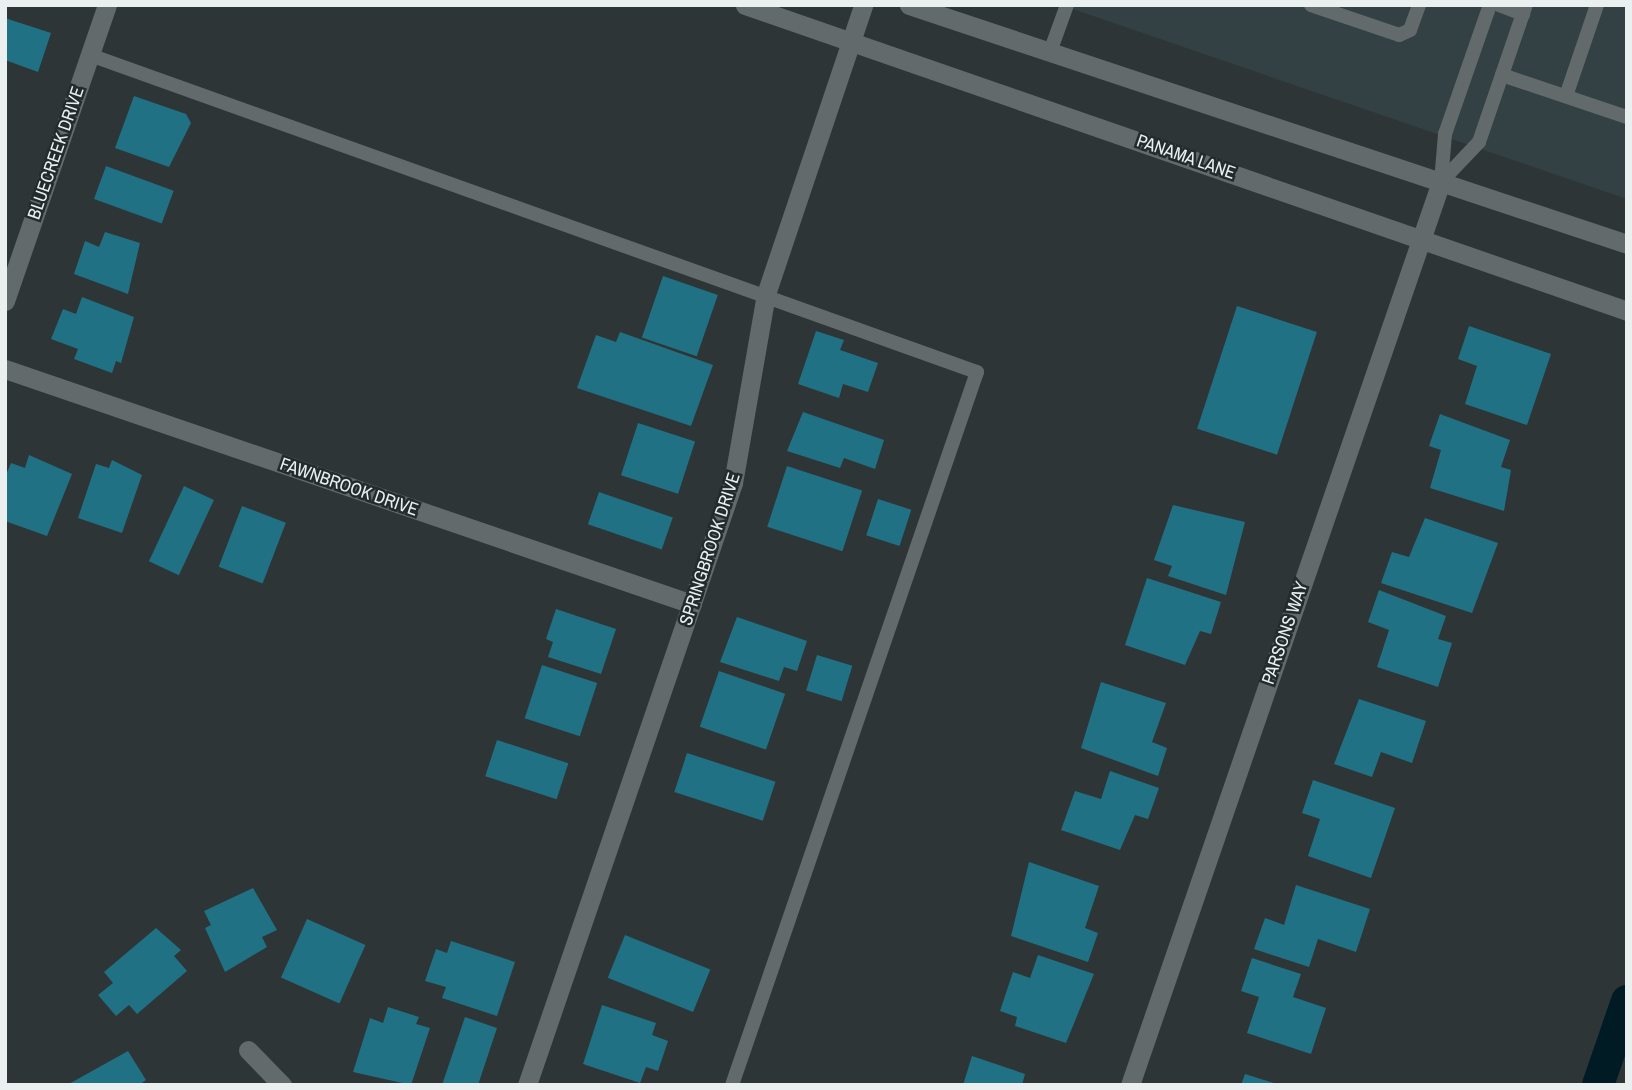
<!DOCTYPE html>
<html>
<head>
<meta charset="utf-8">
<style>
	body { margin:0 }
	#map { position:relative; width:1632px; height:1090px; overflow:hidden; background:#2e3537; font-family:"Archivo Narrow",sans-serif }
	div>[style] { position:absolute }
	.built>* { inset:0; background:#334144 }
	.canal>* { height:32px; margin:-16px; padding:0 16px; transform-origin:16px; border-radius:16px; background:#001b23 }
	.building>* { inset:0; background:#207184; transform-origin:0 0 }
	.service>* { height:14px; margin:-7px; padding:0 7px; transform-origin:7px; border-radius:7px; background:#626a6c }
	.minor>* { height:19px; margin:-9.5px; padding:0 9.5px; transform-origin:9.5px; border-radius:9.5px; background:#626a6c }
	.secondary>* { height:19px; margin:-9.5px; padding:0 9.5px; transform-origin:9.5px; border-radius:9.5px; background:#626a6c }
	span { translate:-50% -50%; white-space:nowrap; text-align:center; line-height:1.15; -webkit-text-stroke:5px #242b2d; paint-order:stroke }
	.street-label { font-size:18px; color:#eaeff0 }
	.frame { position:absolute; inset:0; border:7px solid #eaeff0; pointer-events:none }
</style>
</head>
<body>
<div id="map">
	<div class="built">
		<i style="clip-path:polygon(1061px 5px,1627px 5px,1627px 199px)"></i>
	</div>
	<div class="canal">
		<i style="left:1598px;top:1085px;width:89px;rotate:-71deg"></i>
	</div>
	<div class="building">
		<i style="clip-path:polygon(5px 18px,51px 33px,38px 72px,5px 60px)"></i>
		<i style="clip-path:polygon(134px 96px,186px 114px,191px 123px,169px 167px,115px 148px)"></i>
		<i style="left:106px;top:166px;width:72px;height:35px;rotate:20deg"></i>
		<i style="clip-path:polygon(105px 232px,140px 243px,128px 294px,74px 274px,85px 241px,99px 247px)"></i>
		<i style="left:663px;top:276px;width:58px;height:65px;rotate:19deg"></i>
		<i style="clip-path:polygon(82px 297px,134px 317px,121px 363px,116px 361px,112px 373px,74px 359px,78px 349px,51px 339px,63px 309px,76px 314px)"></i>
		<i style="left:1237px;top:306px;width:84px;height:129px;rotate:18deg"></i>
		<i style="clip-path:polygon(1469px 326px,1551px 354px,1527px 425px,1465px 404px,1477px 366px,1458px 359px)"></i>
		<i style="clip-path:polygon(816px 331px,844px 340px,840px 350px,878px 363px,868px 392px,843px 384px,839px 398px,798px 384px)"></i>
		<i style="clip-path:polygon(620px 332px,713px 365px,691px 426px,577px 388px,596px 335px,616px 342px)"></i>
		<i style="clip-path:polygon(803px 412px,884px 440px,875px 469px,844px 458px,840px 468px,787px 451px)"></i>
		<i style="clip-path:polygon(1440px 414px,1510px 440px,1501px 467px,1511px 470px,1504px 511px,1430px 488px,1441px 450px,1429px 446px)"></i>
		<i style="left:638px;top:423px;width:60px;height:55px;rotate:18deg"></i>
		<i style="clip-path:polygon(29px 455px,72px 474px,47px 536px,5px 521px,5px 477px,11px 463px,25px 468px)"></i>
		<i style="clip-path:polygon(112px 460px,142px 475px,122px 533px,78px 518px,96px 464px,109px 468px)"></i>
		<i style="left:787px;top:466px;width:79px;height:64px;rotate:18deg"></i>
		<i style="left:184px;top:486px;width:33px;height:83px;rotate:25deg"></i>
		<i style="left:599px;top:492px;width:78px;height:34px;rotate:19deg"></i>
		<i style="left:878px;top:499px;width:35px;height:38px;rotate:18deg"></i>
		<i style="clip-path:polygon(1173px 505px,1245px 522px,1226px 595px,1168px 576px,1172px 566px,1154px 560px)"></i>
		<i style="left:242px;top:506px;width:47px;height:65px;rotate:21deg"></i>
		<i style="clip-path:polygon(1425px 518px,1498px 543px,1472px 613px,1381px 583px,1392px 552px,1409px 557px)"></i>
		<i style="clip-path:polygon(1147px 578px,1221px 602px,1211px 634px,1200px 631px,1185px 665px,1125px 645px)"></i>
		<i style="clip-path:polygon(1379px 590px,1446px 616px,1438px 639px,1452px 643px,1438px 687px,1377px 667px,1389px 630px,1368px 622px)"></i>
		<i style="clip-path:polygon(556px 609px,616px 629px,601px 674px,548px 657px,553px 642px,546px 639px)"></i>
		<i style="clip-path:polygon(737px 617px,807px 641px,797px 671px,784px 667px,779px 681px,720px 662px)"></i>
		<i style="left:817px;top:655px;width:37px;height:37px;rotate:17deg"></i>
		<i style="left:542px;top:665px;width:58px;height:56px;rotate:18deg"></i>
		<i style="left:719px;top:671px;width:70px;height:59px;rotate:19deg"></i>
		<i style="clip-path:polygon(1101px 682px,1166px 703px,1152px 742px,1167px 748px,1158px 776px,1081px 748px)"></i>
		<i style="clip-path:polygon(1359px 699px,1426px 721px,1412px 763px,1381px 752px,1372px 777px,1334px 764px)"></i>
		<i style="left:497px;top:740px;width:75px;height:38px;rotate:18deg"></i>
		<i style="left:687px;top:753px;width:93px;height:41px;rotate:18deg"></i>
		<i style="clip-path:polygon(1110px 771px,1159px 788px,1148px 819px,1135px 815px,1120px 850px,1061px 830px,1075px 791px,1101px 799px)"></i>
		<i style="clip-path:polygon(1313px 780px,1395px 808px,1371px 878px,1308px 856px,1320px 819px,1302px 813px)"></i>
		<i style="clip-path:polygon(1029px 862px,1099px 886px,1085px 928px,1098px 933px,1088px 962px,1011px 936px)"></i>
		<i style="clip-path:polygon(1296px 885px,1370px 909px,1356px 952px,1318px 939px,1309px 967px,1254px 949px,1265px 918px,1284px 925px)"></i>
		<i style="clip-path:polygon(253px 888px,277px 930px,262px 937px,267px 947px,225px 972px,205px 928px,211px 925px,204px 911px)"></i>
		<i style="left:307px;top:919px;width:64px;height:64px;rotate:24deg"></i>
		<i style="clip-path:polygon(156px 928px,181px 950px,174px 956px,187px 971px,137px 1014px,129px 1005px,116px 1016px,98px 995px,113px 983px,104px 972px)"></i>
		<i style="left:625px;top:935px;width:92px;height:46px;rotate:22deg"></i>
		<i style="clip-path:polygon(451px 941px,515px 962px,497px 1016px,442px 998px,446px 987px,425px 981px,436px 949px,447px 953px)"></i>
		<i style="clip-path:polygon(1038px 955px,1094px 974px,1066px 1043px,1015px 1026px,1017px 1017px,1000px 1011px,1013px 972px,1030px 978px)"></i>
		<i style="clip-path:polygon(1252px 958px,1301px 974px,1293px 997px,1326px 1008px,1311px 1054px,1247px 1033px,1259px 997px,1241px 991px)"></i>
		<i style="clip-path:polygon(602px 1005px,656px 1023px,652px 1035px,668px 1041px,658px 1071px,646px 1067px,640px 1083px,583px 1064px)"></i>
		<i style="clip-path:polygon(388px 1007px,419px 1017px,416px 1024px,430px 1028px,411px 1085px,353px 1072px,370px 1018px,383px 1023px)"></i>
		<i style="clip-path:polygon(465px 1017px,497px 1028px,478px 1085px,442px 1085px)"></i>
		<i style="clip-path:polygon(128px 1051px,146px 1080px,139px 1085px,67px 1085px)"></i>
		<i style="clip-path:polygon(972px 1056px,1025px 1074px,1022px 1085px,963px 1085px)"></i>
		<i style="clip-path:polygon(1245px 1074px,1277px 1084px,1277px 1085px,1241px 1085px)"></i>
	</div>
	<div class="service">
		<i style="left:1311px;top:5px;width:93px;rotate:18.8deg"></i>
		<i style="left:1399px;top:35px;width:12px;rotate:-24deg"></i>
		<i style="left:1410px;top:30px;width:27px;rotate:-70deg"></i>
		<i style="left:1499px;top:5px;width:26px;rotate:21deg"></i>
		<i style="left:1050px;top:52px;width:50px;rotate:-70.1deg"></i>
		<i style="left:90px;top:55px;width:942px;rotate:19.67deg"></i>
		<i style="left:977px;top:372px;width:754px;rotate:108.96deg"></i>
		<i style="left:1502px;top:75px;width:132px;rotate:18.6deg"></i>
		<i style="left:1566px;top:96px;width:96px;rotate:-71.2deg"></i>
		<i style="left:1441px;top:182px;width:55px;rotate:-46.5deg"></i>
		<i style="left:1479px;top:142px;width:145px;rotate:-71.1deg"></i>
		<i style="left:1441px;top:182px;width:48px;rotate:-85.2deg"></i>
		<i style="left:1445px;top:134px;width:137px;rotate:-70.8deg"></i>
	</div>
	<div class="minor">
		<i style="left:5px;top:301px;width:313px;rotate:-71deg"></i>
		<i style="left:5px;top:369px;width:726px;rotate:18.88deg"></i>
		<i style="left:248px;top:1050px;width:49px;rotate:45.8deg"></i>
		<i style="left:527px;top:1085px;width:636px;rotate:-71.11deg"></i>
		<i style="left:733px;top:483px;width:192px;rotate:-80.1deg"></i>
		<i style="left:766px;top:294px;width:305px;rotate:-71.4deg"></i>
		<i style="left:1130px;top:1085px;width:955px;rotate:-71deg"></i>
	</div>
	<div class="secondary">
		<i style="left:745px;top:5px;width:934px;rotate:19.13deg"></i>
		<i style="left:909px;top:5px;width:757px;rotate:18.41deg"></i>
	</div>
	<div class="street-label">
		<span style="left:56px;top:153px;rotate:-71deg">BLUECREEK DRIVE</span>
		<span style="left:1186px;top:157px;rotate:19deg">PANAMA LANE</span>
		<span style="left:349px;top:487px;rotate:19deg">FAWNBROOK DRIVE</span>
		<span style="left:710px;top:549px;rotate:-72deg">SPRINGBROOK DRIVE</span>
		<span style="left:1285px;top:633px;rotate:-71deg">PARSONS WAY</span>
	</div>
	<div class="frame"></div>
</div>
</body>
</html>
